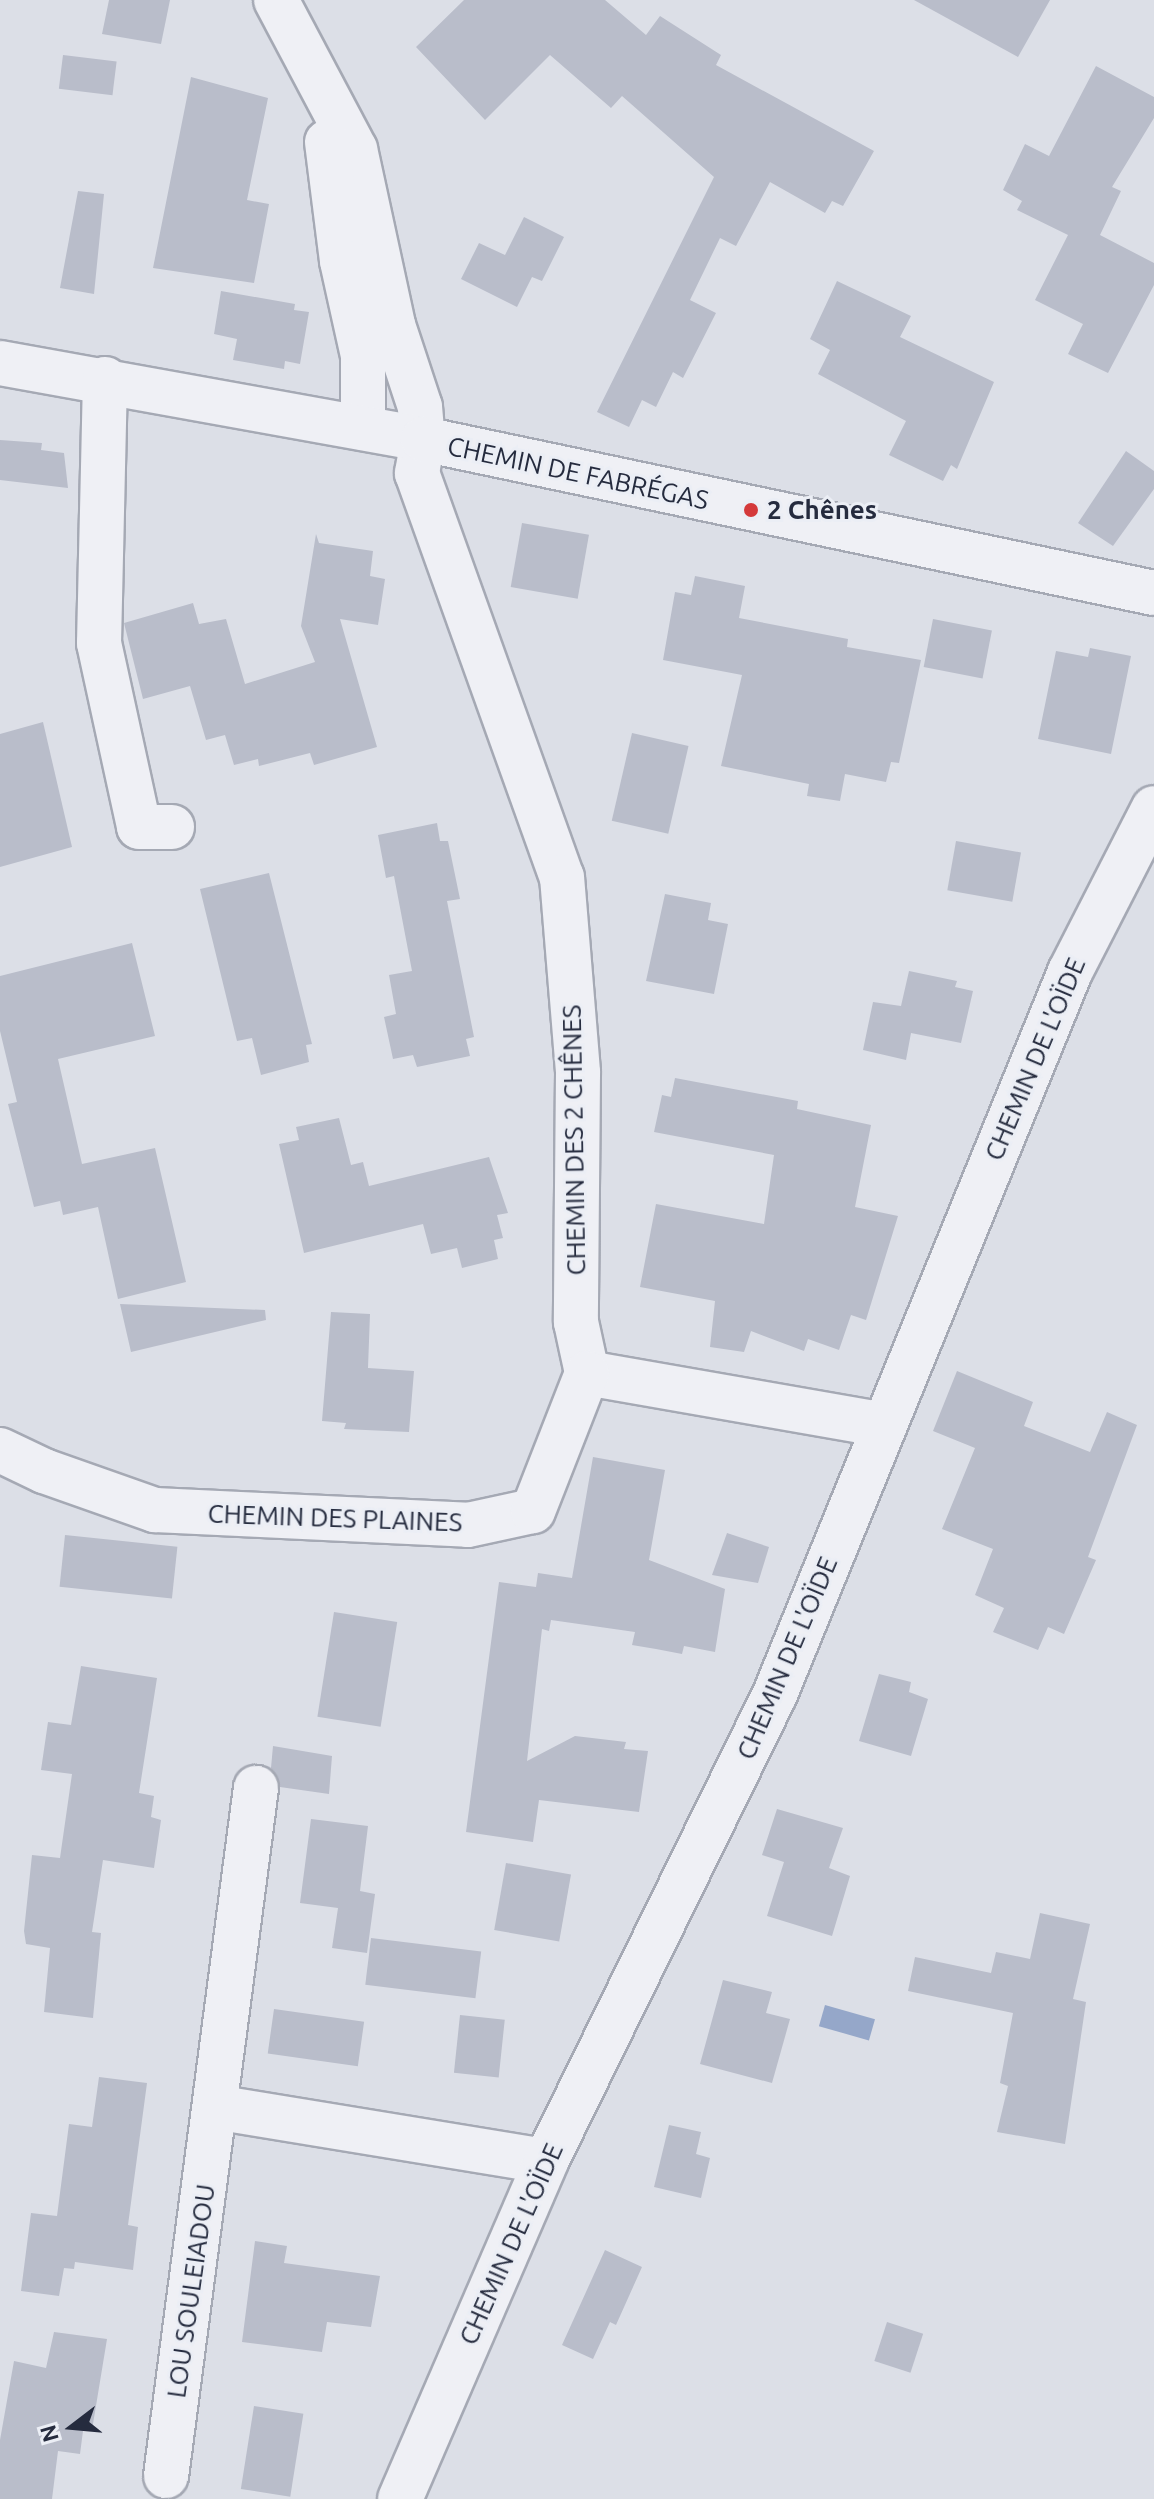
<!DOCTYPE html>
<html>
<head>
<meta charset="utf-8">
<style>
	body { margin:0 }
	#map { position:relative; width:1154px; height:2499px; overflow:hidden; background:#dcdfe7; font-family:Ubuntu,sans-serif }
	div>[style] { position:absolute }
	.water>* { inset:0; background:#95a7c9; transform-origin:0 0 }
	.building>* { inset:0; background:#b9bdca; transform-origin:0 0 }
	.roads { filter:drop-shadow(2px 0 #a5a9b4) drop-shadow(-2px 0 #a5a9b4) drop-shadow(0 2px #a5a9b4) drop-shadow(0 -2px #a5a9b4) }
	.minor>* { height:44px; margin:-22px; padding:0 22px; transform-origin:22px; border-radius:22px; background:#eff0f5 }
	.dots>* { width:22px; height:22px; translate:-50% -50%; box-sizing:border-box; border:4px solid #ebeef5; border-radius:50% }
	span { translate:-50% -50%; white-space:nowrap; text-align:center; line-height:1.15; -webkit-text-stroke:6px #ebeef5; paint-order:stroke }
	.street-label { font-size:26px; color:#252b3e }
	.poi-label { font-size:26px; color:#252b3e; font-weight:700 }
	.left { translate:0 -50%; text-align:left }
	.north { position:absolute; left:32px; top:2387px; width:80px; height:80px; -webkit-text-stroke:6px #ebeef5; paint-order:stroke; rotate:254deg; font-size:22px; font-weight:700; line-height:32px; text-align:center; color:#252b3e }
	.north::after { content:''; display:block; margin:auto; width:28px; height:36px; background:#252b3e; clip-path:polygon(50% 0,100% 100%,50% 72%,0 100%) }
</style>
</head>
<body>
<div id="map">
	<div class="water">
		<i style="left:825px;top:2005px;width:52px;height:22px;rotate:16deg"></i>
	</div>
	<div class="building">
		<i style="clip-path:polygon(109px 0,170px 0,161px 44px,102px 34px)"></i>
		<i style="clip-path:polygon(464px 0,605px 0,646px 35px,660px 16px,721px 55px,716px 65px,874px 151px,843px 206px,832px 201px,825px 213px,770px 182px,736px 246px,720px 238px,690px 300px,716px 313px,683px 378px,673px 372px,656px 407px,642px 400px,629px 427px,597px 412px,714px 177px,622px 96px,611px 108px,550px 55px,485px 120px,416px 47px)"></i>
		<i style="clip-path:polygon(914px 0,1050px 0,1018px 57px)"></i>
		<i style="left:63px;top:55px;width:54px;height:34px;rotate:7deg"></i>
		<i style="clip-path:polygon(1096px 66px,1154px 97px,1154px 118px,1112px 187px,1121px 191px,1100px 235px,1154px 263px,1154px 285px,1108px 373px,1068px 354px,1083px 324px,1035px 300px,1068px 235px,1017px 210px,1022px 201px,1003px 190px,1025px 144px,1049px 156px)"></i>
		<i style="clip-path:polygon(191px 77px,268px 98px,247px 200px,269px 204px,254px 283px,153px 268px)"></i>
		<i style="clip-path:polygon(78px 191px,104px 194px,94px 294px,60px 288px)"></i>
		<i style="clip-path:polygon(524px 217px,564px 237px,542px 281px,532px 277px,517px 307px,461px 279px,479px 243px,505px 255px)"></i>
		<i style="clip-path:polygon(837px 281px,911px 316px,900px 337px,994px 382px,957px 469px,951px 465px,943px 481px,889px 455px,906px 421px,818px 374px,830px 350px,810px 339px)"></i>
		<i style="clip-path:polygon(221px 291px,295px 304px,294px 310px,309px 312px,300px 364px,285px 361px,284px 369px,233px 360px,237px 339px,214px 334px)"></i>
		<i style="clip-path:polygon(0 440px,42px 443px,41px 450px,64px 453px,68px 488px,0 480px)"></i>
		<i style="clip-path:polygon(1126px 451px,1154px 471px,1154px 489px,1113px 546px,1078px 523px)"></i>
		<i style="left:522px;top:523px;width:68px;height:65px;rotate:10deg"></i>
		<i style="clip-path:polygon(316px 534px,319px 543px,373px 551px,370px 576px,385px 579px,378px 625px,340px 619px,377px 747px,314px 765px,310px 753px,259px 766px,258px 759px,234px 765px,225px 735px,206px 740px,190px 686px,143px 699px,124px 623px,193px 603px,199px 624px,226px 619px,245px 684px,315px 662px,301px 626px)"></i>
		<i style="clip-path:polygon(695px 576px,745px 586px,739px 618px,848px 639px,847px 647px,921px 660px,899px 763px,891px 762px,886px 782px,845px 774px,840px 801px,807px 796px,809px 784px,721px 766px,742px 675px,663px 660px,675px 592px,691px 595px)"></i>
		<i style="left:933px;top:619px;width:60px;height:49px;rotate:11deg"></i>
		<i style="clip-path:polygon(1090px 648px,1131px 656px,1111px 754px,1038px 739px,1056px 651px,1088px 657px)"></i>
		<i style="clip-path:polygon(43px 722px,72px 847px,0 867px,0 734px)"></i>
		<i style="left:632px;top:733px;width:58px;height:90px;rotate:13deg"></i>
		<i style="clip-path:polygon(437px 823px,440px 841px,448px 841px,460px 899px,447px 901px,474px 1037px,466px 1039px,470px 1056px,417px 1067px,413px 1055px,393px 1059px,384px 1017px,396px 1014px,389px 975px,412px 971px,394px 876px,386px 878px,378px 835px)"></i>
		<i style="left:956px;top:841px;width:66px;height:50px;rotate:10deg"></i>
		<i style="clip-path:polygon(269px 873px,312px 1044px,306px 1045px,309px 1062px,261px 1075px,252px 1038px,237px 1041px,200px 889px)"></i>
		<i style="clip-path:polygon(665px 894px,711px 903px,708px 920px,728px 924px,714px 994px,646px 981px)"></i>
		<i style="clip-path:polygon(132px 943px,155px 1036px,58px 1059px,82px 1164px,155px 1148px,186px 1282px,118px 1299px,98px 1207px,63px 1215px,60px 1201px,34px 1207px,8px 1104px,17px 1102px,0 1031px,0 976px)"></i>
		<i style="clip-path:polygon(909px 971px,957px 981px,955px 987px,973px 991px,961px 1043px,911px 1033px,906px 1060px,863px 1050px,873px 1002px,901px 1006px)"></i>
		<i style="clip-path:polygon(675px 1078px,798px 1101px,797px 1109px,871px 1125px,855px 1207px,898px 1216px,866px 1320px,851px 1315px,839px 1350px,808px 1339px,804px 1351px,751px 1331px,744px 1352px,710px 1347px,715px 1301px,640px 1287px,656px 1204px,764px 1224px,774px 1155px,654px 1132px,662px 1095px,671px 1097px)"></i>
		<i style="clip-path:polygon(339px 1118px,351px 1165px,363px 1162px,369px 1186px,489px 1157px,508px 1213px,497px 1215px,503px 1238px,494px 1240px,498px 1259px,462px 1268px,457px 1248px,431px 1254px,423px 1224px,304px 1253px,279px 1144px,299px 1140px,296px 1127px)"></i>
		<i style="clip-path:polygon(120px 1304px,265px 1310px,266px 1320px,131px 1352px)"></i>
		<i style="clip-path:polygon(331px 1312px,370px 1314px,368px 1368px,414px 1371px,409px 1432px,344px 1429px,346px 1423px,322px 1421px)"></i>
		<i style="clip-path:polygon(957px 1371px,1033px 1402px,1024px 1426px,1090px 1452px,1107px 1412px,1137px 1425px,1088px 1557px,1096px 1560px,1064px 1634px,1048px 1627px,1038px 1650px,993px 1632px,1004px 1608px,975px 1595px,993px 1549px,942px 1529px,975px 1448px,933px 1431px)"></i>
		<i style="clip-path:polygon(593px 1457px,665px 1470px,649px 1560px,725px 1589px,715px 1652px,684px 1646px,682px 1654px,656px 1649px,632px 1645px,635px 1632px,551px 1620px,549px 1631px,542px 1629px,527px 1761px,575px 1736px,626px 1742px,624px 1749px,648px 1751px,639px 1812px,539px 1800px,533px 1842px,466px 1832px,499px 1582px,536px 1587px,538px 1573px,572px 1578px)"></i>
		<i style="clip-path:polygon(727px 1533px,769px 1547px,758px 1583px,712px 1575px)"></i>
		<i style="left:65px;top:1535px;width:113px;height:52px;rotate:6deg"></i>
		<i style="left:334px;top:1612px;width:64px;height:106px;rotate:9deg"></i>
		<i style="clip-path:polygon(81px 1666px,157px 1678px,139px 1793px,154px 1796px,151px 1817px,161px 1820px,154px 1868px,103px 1860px,92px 1932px,101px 1933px,93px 2018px,44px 2012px,50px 1948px,26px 1944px,24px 1931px,32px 1855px,60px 1858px,72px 1774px,41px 1770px,48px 1722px,71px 1725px)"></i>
		<i style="clip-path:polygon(879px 1674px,911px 1682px,909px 1692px,928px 1699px,911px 1756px,859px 1741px)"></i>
		<i style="clip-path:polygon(273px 1746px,332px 1756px,329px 1794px,280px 1787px,271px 1768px)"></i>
		<i style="clip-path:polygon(777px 1809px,843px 1828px,829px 1868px,850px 1876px,832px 1936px,767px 1916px,784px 1862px,762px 1855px)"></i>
		<i style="clip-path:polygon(311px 1819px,368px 1826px,360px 1891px,375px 1894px,367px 1953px,332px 1948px,338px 1908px,300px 1903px)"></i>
		<i style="left:506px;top:1863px;width:66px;height:68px;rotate:10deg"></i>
		<i style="clip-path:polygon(1040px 1913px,1090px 1924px,1073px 1999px,1086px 2002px,1065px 2144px,997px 2132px,1008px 2086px,1000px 2083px,1013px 2013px,908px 1991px,915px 1957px,991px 1973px,996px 1952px,1030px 1959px)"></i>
		<i style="left:371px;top:1938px;width:111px;height:47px;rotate:7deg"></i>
		<i style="clip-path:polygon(723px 1980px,772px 1992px,766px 2013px,790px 2019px,772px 2083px,700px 2064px)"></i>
		<i style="left:274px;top:2009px;width:91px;height:45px;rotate:8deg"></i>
		<i style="left:460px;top:2015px;width:45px;height:58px;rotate:6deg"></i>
		<i style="clip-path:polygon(99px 2077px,147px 2083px,128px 2225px,138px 2227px,133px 2270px,75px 2262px,74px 2269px,64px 2268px,59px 2296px,21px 2291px,31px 2213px,57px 2216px,69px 2124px,92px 2127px)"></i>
		<i style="clip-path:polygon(669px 2125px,701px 2132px,696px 2154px,710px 2158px,701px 2198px,654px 2187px)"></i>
		<i style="clip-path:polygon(255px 2241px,287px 2246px,284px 2263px,380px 2276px,371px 2327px,327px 2322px,322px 2352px,242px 2342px)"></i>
		<i style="clip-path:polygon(605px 2250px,642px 2267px,616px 2325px,610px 2322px,593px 2359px,562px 2345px)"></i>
		<i style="left:887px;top:2322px;width:38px;height:41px;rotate:18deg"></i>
		<i style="clip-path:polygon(54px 2332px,107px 2339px,92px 2430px,83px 2431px,80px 2454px,58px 2451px,52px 2499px,0 2499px,0 2440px,14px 2361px,46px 2368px)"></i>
		<i style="left:254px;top:2406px;width:50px;height:84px;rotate:9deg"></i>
	</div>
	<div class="roads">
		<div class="minor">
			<i style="left:276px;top:0;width:169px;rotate:62.1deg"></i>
			<i style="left:355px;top:149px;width:180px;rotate:77.8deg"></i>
			<i style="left:393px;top:325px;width:86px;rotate:71.8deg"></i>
			<i style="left:420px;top:407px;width:32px;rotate:85deg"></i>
			<i style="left:423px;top:439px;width:35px;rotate:100deg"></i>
			<i style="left:417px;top:473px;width:429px;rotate:70.3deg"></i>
			<i style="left:562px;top:877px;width:197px;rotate:85.3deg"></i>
			<i style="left:578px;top:1073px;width:249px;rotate:90.5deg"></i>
			<i style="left:576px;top:1322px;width:52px;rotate:77.8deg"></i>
			<i style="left:327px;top:142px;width:120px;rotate:82.8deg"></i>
			<i style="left:342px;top:261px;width:97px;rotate:77.5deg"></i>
			<i style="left:363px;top:356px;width:72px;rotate:90deg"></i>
			<i style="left:0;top:363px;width:430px;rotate:10.2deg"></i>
			<i style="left:423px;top:439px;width:747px;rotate:11.9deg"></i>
			<i style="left:105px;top:379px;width:264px;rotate:91.3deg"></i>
			<i style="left:99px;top:643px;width:188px;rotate:77.7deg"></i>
			<i style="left:139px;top:827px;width:33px"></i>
			<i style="left:587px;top:1373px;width:302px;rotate:9.9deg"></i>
			<i style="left:0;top:1450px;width:49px;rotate:25.5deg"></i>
			<i style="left:44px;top:1471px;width:118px;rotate:19.4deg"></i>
			<i style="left:155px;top:1510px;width:313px;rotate:2.7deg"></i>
			<i style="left:468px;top:1525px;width:66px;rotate:-12.2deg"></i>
			<i style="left:533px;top:1511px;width:148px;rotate:-68.6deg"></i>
			<i style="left:215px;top:2107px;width:335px;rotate:9.3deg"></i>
			<i style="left:166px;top:2476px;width:694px;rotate:-82.55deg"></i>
			<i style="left:400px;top:2499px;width:368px;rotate:-66.6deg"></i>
			<i style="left:546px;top:2161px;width:520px;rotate:-63.88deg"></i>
			<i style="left:775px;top:1694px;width:780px;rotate:-67.78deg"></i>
			<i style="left:1070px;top:972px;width:184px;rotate:-62.9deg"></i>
		</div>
	</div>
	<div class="dots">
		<i style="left:751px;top:510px;background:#d4393a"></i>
	</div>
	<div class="street-label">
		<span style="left:578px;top:473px;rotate:12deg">CHEMIN DE FABRÉGAS</span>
		<span style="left:1035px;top:1059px;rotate:-67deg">CHEMIN DE L'OÏDE</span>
		<span style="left:574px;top:1140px;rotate:-91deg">CHEMIN DES 2 CHÊNES</span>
		<span style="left:335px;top:1518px;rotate:2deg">CHEMIN DES PLAINES</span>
		<span style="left:787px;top:1658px;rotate:-67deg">CHEMIN DE L'OÏDE</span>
		<span style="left:511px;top:2244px;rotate:-66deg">CHEMIN DE L'OÏDE</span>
		<span style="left:191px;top:2291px;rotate:-82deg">LOU SOULEIADOU</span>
	</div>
	<div class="poi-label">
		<span class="left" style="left:767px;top:510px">2 Chênes</span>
	</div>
	<div class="north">N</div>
</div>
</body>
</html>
